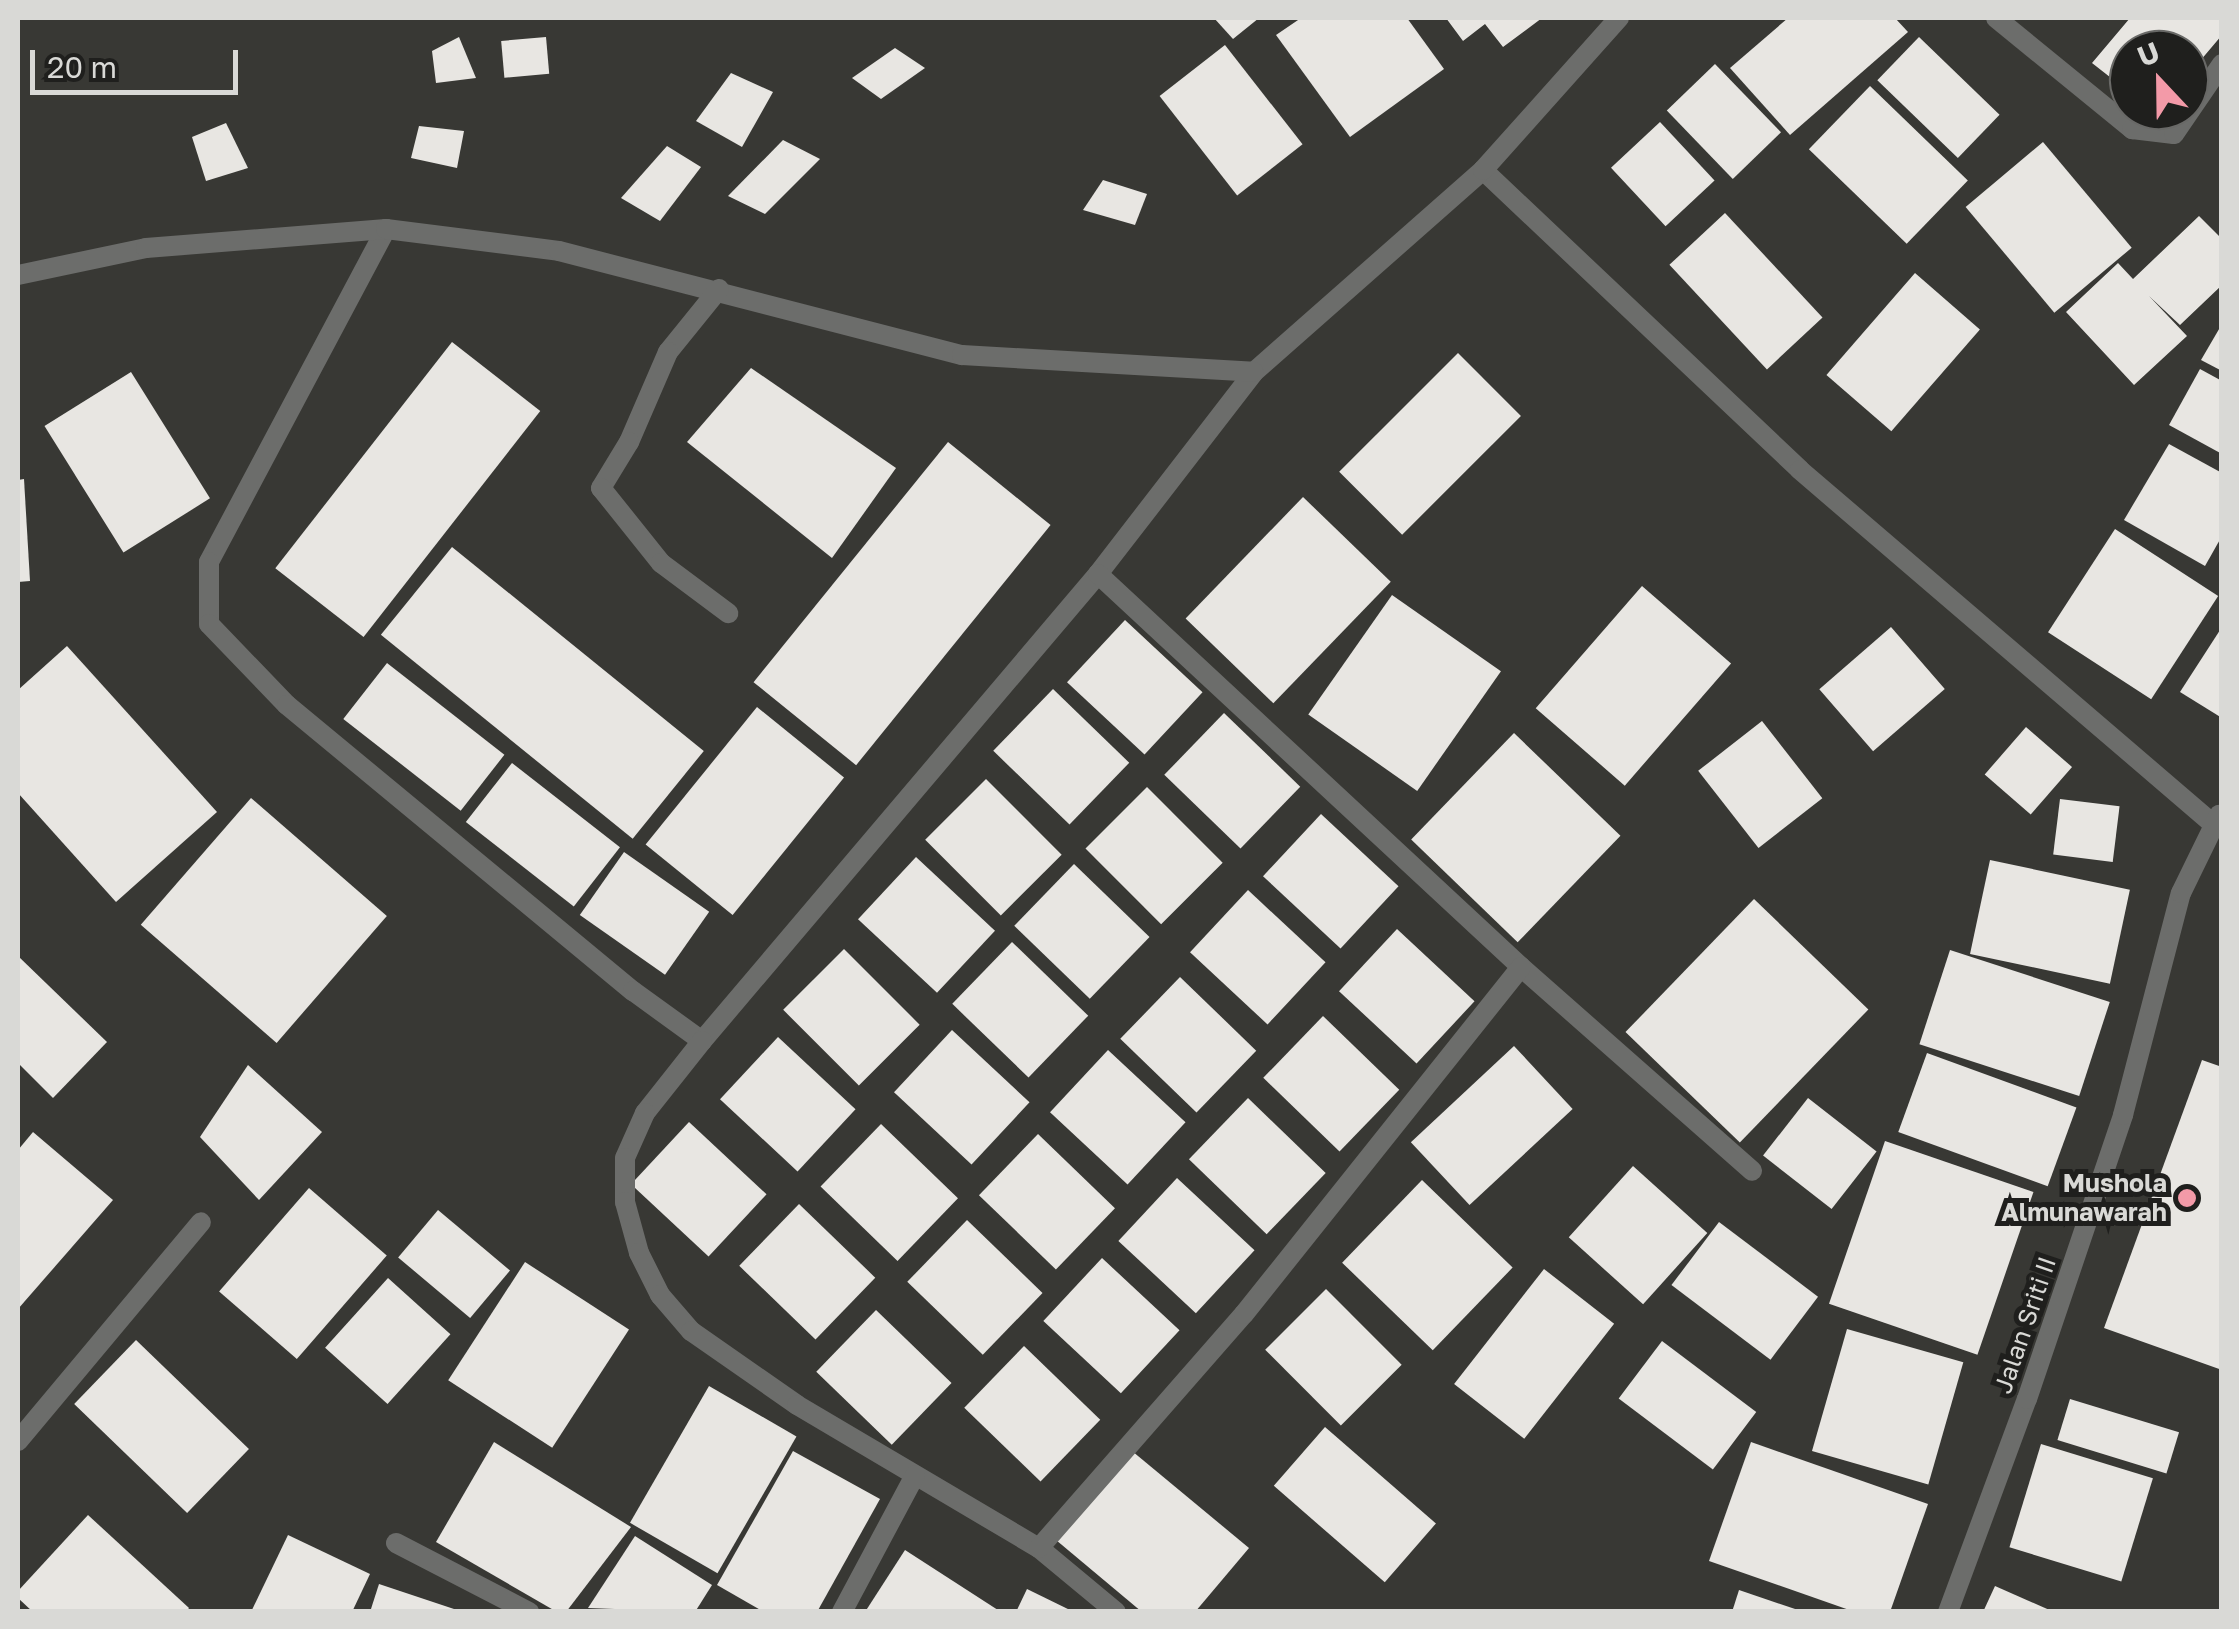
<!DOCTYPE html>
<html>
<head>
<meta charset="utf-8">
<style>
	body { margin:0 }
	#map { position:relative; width:2239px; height:1629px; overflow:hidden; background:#383834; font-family:"Golos Text",sans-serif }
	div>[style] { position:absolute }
	.building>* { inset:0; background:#e8e6e2; transform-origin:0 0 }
	.street>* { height:20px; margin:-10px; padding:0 10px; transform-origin:10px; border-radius:10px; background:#6c6d6b }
	.dots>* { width:28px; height:28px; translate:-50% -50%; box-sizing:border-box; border:5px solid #1f1f1d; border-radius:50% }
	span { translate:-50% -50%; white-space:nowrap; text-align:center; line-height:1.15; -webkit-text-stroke:10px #1f1f1d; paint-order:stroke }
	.poi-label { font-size:25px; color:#d9d9d6; font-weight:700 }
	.right { translate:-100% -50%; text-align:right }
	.street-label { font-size:25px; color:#d9d9d6 }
	.frame { position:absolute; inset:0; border:20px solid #d9d9d6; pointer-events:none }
	.north { position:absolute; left:2109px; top:30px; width:100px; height:100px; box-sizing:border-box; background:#1f1f1d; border:2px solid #696967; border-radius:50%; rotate:338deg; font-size:28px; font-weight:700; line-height:40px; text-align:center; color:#d9d9d6 }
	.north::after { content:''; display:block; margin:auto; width:35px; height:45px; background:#f39aa8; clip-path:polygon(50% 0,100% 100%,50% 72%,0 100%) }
	.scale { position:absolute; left:30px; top:50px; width:208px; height:45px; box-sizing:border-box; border:5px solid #d9d9d6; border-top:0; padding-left:12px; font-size:30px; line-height:35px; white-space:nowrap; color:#d9d9d6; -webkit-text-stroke:8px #1f1f1d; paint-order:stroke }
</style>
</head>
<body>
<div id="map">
	<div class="building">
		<i style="clip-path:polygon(1214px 18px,1259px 18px,1233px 39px)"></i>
		<i style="clip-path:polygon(1301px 18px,1407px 18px,1444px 69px,1350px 137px,1276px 35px)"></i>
		<i style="clip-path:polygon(1446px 18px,1542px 18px,1503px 47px,1485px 24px,1463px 41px)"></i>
		<i style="clip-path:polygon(1788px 18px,1895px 18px,1908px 32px,1790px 135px,1730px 68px)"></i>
		<i style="clip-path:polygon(2130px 18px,2222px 18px,2222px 35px,2189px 74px,2189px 50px,2129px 50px,2129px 92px,2092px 63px)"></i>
		<i style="clip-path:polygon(459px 37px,476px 78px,436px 83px,432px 51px)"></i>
		<i style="left:546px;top:37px;width:37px;height:45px;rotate:85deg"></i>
		<i style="left:1919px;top:37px;width:112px;height:60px;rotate:44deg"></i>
		<i style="left:1225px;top:45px;width:126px;height:83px;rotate:52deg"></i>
		<i style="clip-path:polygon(895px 48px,925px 68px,881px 99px,852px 78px)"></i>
		<i style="left:1715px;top:64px;width:95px;height:67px;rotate:46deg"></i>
		<i style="clip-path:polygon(731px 73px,773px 92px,742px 147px,696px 121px)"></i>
		<i style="left:1870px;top:86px;width:136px;height:88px;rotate:44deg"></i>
		<i style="left:1660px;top:122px;width:80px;height:67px;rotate:47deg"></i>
		<i style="clip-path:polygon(226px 123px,248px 168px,206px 181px,192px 137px)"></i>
		<i style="clip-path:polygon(419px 126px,464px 131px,457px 168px,411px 158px)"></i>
		<i style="clip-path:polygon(783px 140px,820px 159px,765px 214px,728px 196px)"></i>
		<i style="left:2043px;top:142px;width:138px;height:101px;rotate:50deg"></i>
		<i style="clip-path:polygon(667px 146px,701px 167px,660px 221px,621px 198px)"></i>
		<i style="clip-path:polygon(1103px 180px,1147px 194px,1135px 225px,1083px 210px)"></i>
		<i style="left:1725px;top:213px;width:143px;height:76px;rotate:47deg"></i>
		<i style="clip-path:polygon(2199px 216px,2222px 239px,2222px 285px,2180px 325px,2149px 296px,2187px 336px,2134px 385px,2066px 312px,2118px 263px,2133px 279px)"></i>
		<i style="left:1915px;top:273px;width:86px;height:135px;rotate:41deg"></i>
		<i style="clip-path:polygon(2222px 324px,2222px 371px,2201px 360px)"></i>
		<i style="left:452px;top:342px;width:112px;height:287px;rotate:38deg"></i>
		<i style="left:1458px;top:353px;width:89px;height:168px;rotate:45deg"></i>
		<i style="clip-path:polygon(751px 368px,896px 468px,832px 558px,687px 442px)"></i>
		<i style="clip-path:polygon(2200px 369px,2222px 381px,2222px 454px,2169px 425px)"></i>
		<i style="left:131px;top:372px;width:149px;height:102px;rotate:58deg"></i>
		<i style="left:948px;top:442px;width:132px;height:309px;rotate:39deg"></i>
		<i style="clip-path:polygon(2169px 444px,2222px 473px,2222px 536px,2205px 566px,2124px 520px)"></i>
		<i style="clip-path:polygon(24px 479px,30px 581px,18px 582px,18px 480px)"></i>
		<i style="left:1303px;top:497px;width:122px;height:169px;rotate:44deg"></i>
		<i style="left:2115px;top:529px;width:123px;height:123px;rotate:33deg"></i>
		<i style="left:452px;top:547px;width:324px;height:113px;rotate:39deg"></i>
		<i style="left:1642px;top:586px;width:118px;height:162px;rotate:41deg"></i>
		<i style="left:1392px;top:595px;width:133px;height:146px;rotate:35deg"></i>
		<i style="left:1125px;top:620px;width:106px;height:85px;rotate:43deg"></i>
		<i style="left:1891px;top:627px;width:82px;height:95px;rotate:49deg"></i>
		<i style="clip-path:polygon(2222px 627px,2222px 718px,2180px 692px)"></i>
		<i style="clip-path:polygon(67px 646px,217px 812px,116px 902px,18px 793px,18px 690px)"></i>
		<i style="left:387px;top:663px;width:149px;height:71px;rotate:38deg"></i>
		<i style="left:1053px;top:689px;width:106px;height:86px;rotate:44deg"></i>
		<i style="left:757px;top:707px;width:112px;height:177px;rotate:39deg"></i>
		<i style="left:1224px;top:713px;width:106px;height:86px;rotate:44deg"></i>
		<i style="left:1762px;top:721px;width:98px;height:81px;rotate:52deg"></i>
		<i style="left:2026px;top:727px;width:61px;height:63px;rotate:41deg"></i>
		<i style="left:1514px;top:733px;width:148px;height:148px;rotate:44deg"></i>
		<i style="left:512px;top:763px;width:137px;height:75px;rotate:38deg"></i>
		<i style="left:986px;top:779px;width:107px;height:86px;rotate:45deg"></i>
		<i style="left:1147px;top:787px;width:107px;height:87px;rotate:45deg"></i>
		<i style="left:251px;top:798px;width:180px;height:168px;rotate:41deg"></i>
		<i style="left:2060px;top:799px;width:60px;height:56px;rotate:7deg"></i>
		<i style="left:1321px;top:814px;width:106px;height:85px;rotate:43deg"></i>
		<i style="left:624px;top:852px;width:104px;height:77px;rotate:35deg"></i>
		<i style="left:916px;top:857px;width:108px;height:85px;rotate:43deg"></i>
		<i style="left:1990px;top:860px;width:143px;height:96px;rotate:12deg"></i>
		<i style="left:1074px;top:864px;width:105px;height:86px;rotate:44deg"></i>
		<i style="left:1248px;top:890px;width:106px;height:85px;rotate:43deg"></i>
		<i style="left:1754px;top:899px;width:159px;height:185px;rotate:44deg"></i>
		<i style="left:1397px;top:929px;width:106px;height:85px;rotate:43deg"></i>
		<i style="left:1012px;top:942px;width:106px;height:86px;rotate:44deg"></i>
		<i style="left:844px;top:949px;width:107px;height:86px;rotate:45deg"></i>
		<i style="left:1950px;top:950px;width:168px;height:99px;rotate:18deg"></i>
		<i style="clip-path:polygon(18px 956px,107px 1042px,53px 1098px,18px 1063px)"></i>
		<i style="left:1180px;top:977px;width:106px;height:86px;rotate:44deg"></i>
		<i style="left:1323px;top:1016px;width:106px;height:86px;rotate:44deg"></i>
		<i style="left:952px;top:1030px;width:106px;height:85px;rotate:43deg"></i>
		<i style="left:778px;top:1037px;width:106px;height:85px;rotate:43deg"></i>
		<i style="left:1514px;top:1046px;width:86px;height:141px;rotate:47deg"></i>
		<i style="left:1108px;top:1050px;width:106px;height:85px;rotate:43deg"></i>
		<i style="left:1927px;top:1053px;width:159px;height:84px;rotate:20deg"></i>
		<i style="clip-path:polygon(2202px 1060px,2222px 1067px,2222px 1370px,2104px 1328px)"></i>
		<i style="clip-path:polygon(248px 1065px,322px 1132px,259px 1200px,200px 1137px)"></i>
		<i style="left:1248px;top:1098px;width:108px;height:85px;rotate:44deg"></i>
		<i style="left:1808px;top:1098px;width:87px;height:73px;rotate:38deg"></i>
		<i style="left:689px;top:1122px;width:106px;height:85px;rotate:43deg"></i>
		<i style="left:881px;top:1124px;width:107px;height:87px;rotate:44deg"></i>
		<i style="clip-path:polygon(33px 1132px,113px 1200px,18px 1309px,18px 1150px)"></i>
		<i style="left:1038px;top:1134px;width:107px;height:85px;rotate:44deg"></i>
		<i style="left:1885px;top:1141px;width:157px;height:172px;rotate:19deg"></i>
		<i style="left:1633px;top:1166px;width:100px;height:96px;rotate:42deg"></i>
		<i style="left:1177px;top:1178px;width:106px;height:86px;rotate:43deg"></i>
		<i style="left:1422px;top:1180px;width:126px;height:115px;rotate:44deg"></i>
		<i style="left:309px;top:1188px;width:103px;height:137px;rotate:41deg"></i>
		<i style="left:799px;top:1204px;width:106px;height:86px;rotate:44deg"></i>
		<i style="left:438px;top:1210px;width:94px;height:62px;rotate:40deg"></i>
		<i style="left:967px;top:1220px;width:105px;height:86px;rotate:44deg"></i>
		<i style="left:1719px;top:1222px;width:124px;height:79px;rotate:37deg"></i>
		<i style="left:1102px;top:1258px;width:106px;height:86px;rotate:43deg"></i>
		<i style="left:525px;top:1262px;width:124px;height:141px;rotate:33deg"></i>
		<i style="left:1544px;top:1269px;width:89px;height:146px;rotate:38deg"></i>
		<i style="left:388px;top:1278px;width:84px;height:94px;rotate:42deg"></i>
		<i style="left:1326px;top:1289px;width:107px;height:86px;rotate:45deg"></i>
		<i style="left:876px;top:1310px;width:105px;height:86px;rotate:44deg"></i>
		<i style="left:1847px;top:1329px;width:121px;height:127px;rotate:16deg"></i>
		<i style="left:136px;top:1340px;width:157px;height:89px;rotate:44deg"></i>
		<i style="left:1662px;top:1341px;width:118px;height:72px;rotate:37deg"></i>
		<i style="left:1024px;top:1346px;width:106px;height:86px;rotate:44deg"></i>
		<i style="left:709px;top:1386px;width:101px;height:158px;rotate:30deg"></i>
		<i style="left:2070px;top:1399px;width:114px;height:43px;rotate:17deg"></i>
		<i style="left:1325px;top:1427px;width:147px;height:78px;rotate:41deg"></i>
		<i style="clip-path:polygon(494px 1442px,631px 1527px,566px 1612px,557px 1612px,436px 1542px)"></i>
		<i style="clip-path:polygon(1751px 1442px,1928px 1504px,1890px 1612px,1855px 1612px,1709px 1561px)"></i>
		<i style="left:2041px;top:1444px;width:117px;height:108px;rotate:17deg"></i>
		<i style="clip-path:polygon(793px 1451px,880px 1499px,817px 1612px,764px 1612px,717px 1585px)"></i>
		<i style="clip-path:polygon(1132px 1451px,1249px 1548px,1195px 1612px,1142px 1612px,1056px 1540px)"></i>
		<i style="clip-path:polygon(88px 1515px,189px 1608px,186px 1612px,33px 1612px,18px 1598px,18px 1591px)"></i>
		<i style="clip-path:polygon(288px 1535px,370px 1574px,352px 1612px,251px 1612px)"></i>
		<i style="clip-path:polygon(635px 1536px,712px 1585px,695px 1612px,588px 1608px)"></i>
		<i style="clip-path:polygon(905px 1550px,1001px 1612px,865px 1612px)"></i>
		<i style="clip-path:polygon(379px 1584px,460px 1611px,460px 1612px,370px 1612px)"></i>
		<i style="clip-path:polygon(1995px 1586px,2054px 1612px,1983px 1612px)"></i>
		<i style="clip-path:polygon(1027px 1589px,1074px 1612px,1016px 1612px)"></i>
		<i style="clip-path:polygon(1739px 1590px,1801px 1611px,1801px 1612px,1732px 1612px)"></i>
	</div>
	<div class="street">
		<i style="left:1996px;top:18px;width:176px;rotate:39.2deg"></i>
		<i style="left:2132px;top:129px;width:42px;rotate:6.8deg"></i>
		<i style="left:2174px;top:134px;width:85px;rotate:-55.6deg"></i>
		<i style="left:1483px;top:170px;width:436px;rotate:43.4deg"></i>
		<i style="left:1800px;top:470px;width:543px;rotate:40.59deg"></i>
		<i style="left:386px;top:229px;width:377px;rotate:118deg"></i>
		<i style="left:209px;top:562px;width:62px;rotate:90deg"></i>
		<i style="left:209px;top:624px;width:112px;rotate:46.1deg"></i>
		<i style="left:287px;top:705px;width:449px;rotate:39.6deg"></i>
		<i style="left:633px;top:991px;width:85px;rotate:35.9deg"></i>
		<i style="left:702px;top:1041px;width:612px;rotate:-49.7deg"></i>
		<i style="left:1098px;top:574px;width:255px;rotate:-52.3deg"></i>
		<i style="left:1254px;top:372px;width:305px;rotate:-41.4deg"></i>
		<i style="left:1483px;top:170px;width:204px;rotate:-48.2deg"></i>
		<i style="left:18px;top:275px;width:131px;rotate:-11.9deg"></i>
		<i style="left:146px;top:248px;width:241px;rotate:-4.5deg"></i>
		<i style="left:386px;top:229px;width:174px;rotate:7.2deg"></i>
		<i style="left:559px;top:251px;width:416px;rotate:14.5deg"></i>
		<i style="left:962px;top:355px;width:292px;rotate:3.3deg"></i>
		<i style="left:719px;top:289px;width:81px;rotate:129deg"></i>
		<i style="left:668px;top:352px;width:98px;rotate:113.4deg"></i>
		<i style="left:629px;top:442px;width:54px;rotate:121.3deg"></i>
		<i style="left:601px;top:488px;width:96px;rotate:51.3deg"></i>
		<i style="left:661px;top:563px;width:84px;rotate:36.7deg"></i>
		<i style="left:1098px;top:574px;width:577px;rotate:42.89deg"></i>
		<i style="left:1521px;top:967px;width:308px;rotate:41.4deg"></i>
		<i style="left:702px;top:1041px;width:92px;rotate:128.4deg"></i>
		<i style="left:645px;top:1113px;width:49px;rotate:114deg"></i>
		<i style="left:625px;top:1158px;width:44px;rotate:90deg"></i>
		<i style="left:625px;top:1202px;width:53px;rotate:74.6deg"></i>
		<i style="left:639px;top:1253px;width:47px;rotate:63.4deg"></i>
		<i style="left:660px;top:1295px;width:48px;rotate:49.3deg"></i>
		<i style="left:691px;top:1331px;width:129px;rotate:34.9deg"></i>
		<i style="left:797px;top:1405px;width:281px;rotate:30.6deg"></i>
		<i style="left:1039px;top:1548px;width:100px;rotate:39.7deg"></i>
		<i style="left:18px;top:1441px;width:285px;rotate:-50.1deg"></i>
		<i style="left:396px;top:1543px;width:150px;rotate:27.4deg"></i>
		<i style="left:1039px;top:1548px;width:311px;rotate:-48.8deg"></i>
		<i style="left:1244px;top:1314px;width:444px;rotate:-51.4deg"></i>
		<i style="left:842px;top:1612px;width:155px;rotate:-61.9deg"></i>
		<i style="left:1948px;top:1612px;width:227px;rotate:-69.7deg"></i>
		<i style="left:2027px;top:1399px;width:300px;rotate:-71.3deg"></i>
		<i style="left:2123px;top:1115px;width:229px;rotate:-75.4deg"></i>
		<i style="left:2181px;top:893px;width:87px;rotate:-64deg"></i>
	</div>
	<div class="dots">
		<i style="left:2187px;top:1198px;background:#f39aa8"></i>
	</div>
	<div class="poi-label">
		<span class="right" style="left:2167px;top:1198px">Mushola<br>Almunawarah</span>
	</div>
	<div class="street-label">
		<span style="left:2025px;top:1325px;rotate:-71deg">Jalan Sriti II</span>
	</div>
	<div class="frame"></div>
	<div class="north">U</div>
	<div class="scale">20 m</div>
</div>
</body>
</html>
